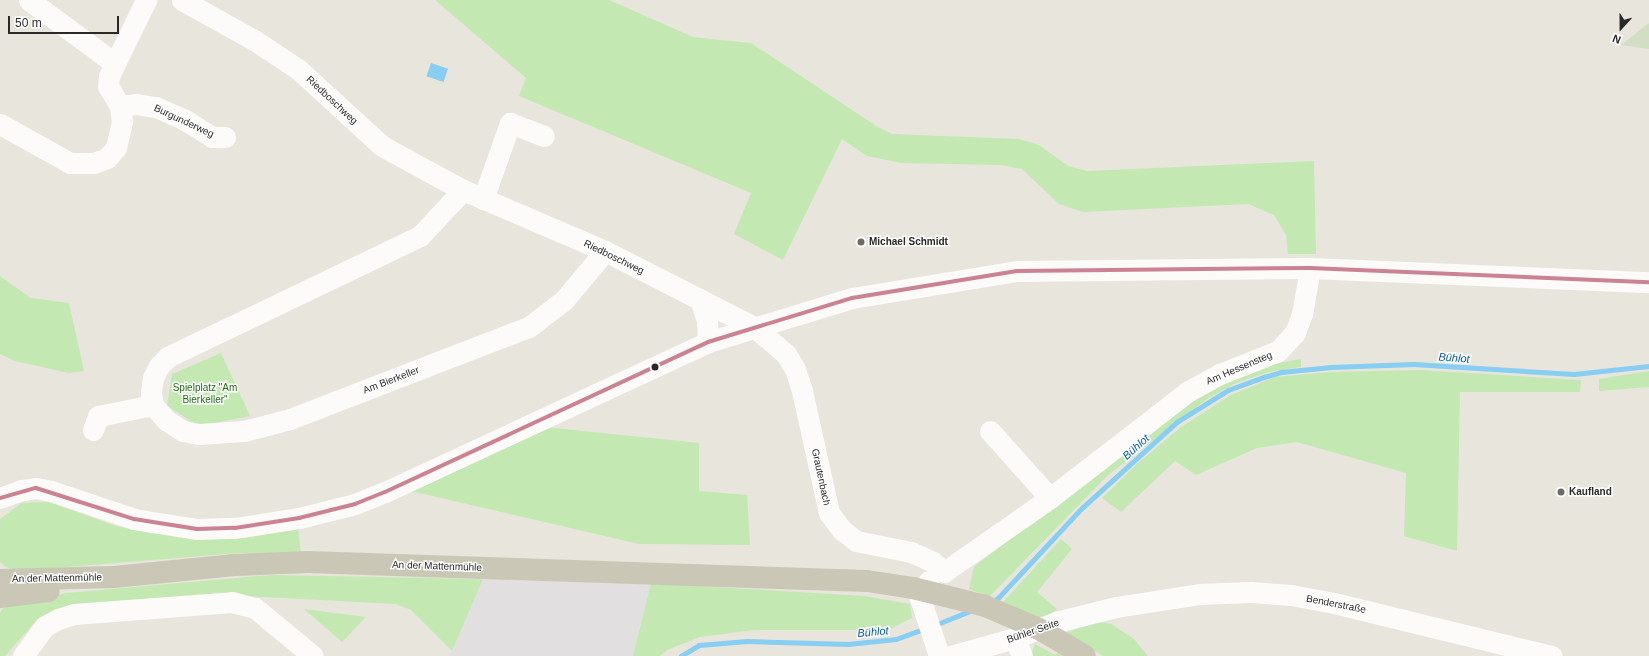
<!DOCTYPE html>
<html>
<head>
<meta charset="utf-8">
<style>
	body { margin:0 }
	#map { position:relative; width:1649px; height:656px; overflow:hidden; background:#e8e5dd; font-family:Arial,sans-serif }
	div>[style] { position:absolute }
	.industrial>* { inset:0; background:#e2dfe1 }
	.green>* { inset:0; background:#c3e8b2 }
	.cemetery>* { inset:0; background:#d1dec3 }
	.water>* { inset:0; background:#88cdf2; transform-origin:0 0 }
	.stream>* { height:4.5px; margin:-2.25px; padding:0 2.25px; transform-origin:2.25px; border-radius:2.25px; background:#88cdf2 }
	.minor>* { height:21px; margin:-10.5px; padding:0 10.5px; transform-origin:10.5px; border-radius:10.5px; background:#fcfbfa }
	.major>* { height:22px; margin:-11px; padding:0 11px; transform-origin:11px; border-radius:11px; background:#cbc7b6 }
	.bus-1>* { height:4px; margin:-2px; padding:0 2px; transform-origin:2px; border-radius:2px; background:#cb8293 }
	.dots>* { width:11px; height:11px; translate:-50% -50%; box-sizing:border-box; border:2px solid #fff; border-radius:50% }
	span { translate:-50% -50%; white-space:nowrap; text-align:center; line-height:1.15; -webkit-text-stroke:3px #fff; paint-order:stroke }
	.street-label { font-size:10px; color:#292929 }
	.poi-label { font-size:10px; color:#292929; font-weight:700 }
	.left { translate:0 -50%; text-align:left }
	.park-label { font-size:10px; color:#1c6c12 }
	.water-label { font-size:11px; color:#005da5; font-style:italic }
	.north { position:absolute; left:1601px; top:8px; width:40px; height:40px; -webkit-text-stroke:3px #fff; paint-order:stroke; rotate:201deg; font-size:11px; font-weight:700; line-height:16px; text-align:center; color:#292929 }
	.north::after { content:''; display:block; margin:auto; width:14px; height:18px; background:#292929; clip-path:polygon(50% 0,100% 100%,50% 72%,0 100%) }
	.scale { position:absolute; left:8px; top:16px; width:111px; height:18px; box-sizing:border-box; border:2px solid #292929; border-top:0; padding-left:5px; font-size:12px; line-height:14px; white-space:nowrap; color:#292929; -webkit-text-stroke:3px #fff; paint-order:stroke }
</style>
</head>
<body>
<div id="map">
	<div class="industrial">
		<i style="clip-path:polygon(483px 579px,651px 583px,633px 656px,449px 656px)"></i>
	</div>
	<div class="green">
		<i style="clip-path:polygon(435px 0,609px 0,693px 37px,751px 43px,876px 126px,892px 134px,1019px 139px,1039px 145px,1068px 166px,1087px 171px,1314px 161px,1316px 254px,1288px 254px,1286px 235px,1274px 215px,1248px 204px,1083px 212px,1059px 204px,1022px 169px,1001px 165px,901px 163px,867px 156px,842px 139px,783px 260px,734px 234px,751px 193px,519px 96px,526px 78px)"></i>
		<i style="clip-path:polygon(0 276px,31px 298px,69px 303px,84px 371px,69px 373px,15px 361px,0 354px)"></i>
		<i style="clip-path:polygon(221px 353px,250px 416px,199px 426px,167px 406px,172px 374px)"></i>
		<i style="clip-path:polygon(1301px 359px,1301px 367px,1269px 372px,1236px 383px,1207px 399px,1107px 476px,989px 597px,969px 589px,974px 567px,1162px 420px,1198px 396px,1240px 375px,1274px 364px)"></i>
		<i style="clip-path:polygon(1420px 370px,1581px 380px,1580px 392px,1460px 392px,1457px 551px,1404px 536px,1406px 473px,1297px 442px,1257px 448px,1196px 475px,1175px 461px,1121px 512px,1102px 498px,1138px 463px,1181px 427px,1231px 395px,1275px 377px,1331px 372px)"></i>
		<i style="clip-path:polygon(1649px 371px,1649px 387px,1599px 391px,1599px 379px)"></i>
		<i style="clip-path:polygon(545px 427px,699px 443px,699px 491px,747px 495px,750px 545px,639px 544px,411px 491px)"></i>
		<i style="clip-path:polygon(49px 502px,116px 526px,149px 533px,204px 539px,243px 538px,298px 529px,301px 554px,239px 553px,18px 571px,6px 567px,0 562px,0 519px,22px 503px)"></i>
		<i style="clip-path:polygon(1061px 539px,1072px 549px,1037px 592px,1057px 609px,1042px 620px,1002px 603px)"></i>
		<i style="clip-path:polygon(271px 575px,483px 579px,452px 651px,411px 610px,396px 604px,247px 596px,37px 620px,5px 656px,0 656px,0 613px,3px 608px,66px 593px)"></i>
		<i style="clip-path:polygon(651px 583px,864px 596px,910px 604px,912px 618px,888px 630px,754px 630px,700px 637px,667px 650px,660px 656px,633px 656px)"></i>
		<i style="clip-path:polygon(304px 609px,366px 617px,342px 642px)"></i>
		<i style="clip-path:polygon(1097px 621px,1111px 624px,1134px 639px,1148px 656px,1103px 656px,1066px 633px)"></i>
		<i style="clip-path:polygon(1035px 644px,1055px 655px,1058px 652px,1065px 656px,1031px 656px)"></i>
	</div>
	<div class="cemetery">
		<i style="clip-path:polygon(1649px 23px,1649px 49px,1621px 45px)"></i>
	</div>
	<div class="water">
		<i style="left:431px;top:63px;width:18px;height:14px;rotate:19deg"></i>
	</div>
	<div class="stream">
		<i style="left:992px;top:601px;width:5px;rotate:-22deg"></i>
		<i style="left:997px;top:599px;width:125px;rotate:-47deg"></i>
		<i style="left:1082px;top:508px;width:128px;rotate:-42.2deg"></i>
		<i style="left:1177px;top:422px;width:60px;rotate:-32.1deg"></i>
		<i style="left:1228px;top:390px;width:38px;rotate:-20deg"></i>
		<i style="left:1264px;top:377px;width:18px;rotate:-16deg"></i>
		<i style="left:1281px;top:372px;width:50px;rotate:-5.7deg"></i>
		<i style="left:1331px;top:367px;width:83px;rotate:-2.1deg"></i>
		<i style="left:1414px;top:364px;width:160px;rotate:3.6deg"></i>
		<i style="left:1574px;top:374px;width:75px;rotate:-6.1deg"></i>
		<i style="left:935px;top:625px;width:38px;rotate:-22deg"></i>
		<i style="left:681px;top:656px;width:21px;rotate:-31deg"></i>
		<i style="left:699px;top:645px;width:48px;rotate:-4.8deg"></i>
		<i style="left:747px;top:641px;width:101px;rotate:1.7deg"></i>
		<i style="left:848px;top:644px;width:48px;rotate:-5.9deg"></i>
		<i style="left:896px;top:639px;width:30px;rotate:-20deg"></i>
	</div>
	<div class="minor">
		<i style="left:29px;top:0;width:106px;rotate:36.5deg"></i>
		<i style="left:182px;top:0;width:82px;rotate:29.1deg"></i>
		<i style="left:254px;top:40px;width:53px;rotate:33.4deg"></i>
		<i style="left:298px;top:69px;width:114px;rotate:42.5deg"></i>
		<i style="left:382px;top:146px;width:92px;rotate:28.5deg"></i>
		<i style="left:463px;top:190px;width:155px;rotate:23.2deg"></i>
		<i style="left:605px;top:251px;width:167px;rotate:27deg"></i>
		<i style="left:754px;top:327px;width:42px;rotate:40.2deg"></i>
		<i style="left:786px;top:354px;width:17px;rotate:59deg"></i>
		<i style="left:795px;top:369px;width:23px;rotate:72deg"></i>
		<i style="left:802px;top:391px;width:125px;rotate:77.5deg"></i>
		<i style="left:829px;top:513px;width:21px;rotate:53deg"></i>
		<i style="left:842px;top:530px;width:18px;rotate:38deg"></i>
		<i style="left:856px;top:541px;width:56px;rotate:11.3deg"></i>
		<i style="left:911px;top:552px;width:24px;rotate:24deg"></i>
		<i style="left:933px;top:562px;width:15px;rotate:42deg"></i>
		<i style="left:944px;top:572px;width:129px;rotate:-34.9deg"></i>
		<i style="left:1050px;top:498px;width:173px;rotate:-37.7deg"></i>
		<i style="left:1187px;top:392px;width:38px;rotate:-29deg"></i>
		<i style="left:1220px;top:374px;width:62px;rotate:-21.6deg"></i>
		<i style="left:1278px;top:351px;width:25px;rotate:-47deg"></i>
		<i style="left:1295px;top:333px;width:20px;rotate:-70deg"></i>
		<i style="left:1302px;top:314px;width:47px;rotate:-80.1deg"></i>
		<i style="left:120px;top:106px;width:16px;rotate:-7deg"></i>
		<i style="left:136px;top:104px;width:20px;rotate:9deg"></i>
		<i style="left:156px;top:107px;width:32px;rotate:24deg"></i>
		<i style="left:185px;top:120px;width:32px;rotate:32deg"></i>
		<i style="left:212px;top:137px;width:13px"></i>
		<i style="left:0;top:124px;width:80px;rotate:29.1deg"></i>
		<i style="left:70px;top:163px;width:24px"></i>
		<i style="left:94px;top:163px;width:14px;rotate:-21deg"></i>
		<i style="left:107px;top:158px;width:13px;rotate:-48deg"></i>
		<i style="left:116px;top:148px;width:28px;rotate:-77deg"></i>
		<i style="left:122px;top:121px;width:15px;rotate:-98deg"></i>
		<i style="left:120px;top:106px;width:23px;rotate:-121deg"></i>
		<i style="left:108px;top:86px;width:10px;rotate:-84deg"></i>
		<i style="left:109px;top:76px;width:85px;rotate:-64deg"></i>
		<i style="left:463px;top:190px;width:63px;rotate:133.1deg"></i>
		<i style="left:420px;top:236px;width:280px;rotate:154.4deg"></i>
		<i style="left:168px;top:357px;width:13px;rotate:135deg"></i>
		<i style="left:159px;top:366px;width:13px;rotate:117deg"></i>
		<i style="left:153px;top:378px;width:15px;rotate:98deg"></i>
		<i style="left:151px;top:393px;width:12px;rotate:81deg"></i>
		<i style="left:153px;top:405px;width:20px;rotate:49deg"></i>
		<i style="left:166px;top:420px;width:20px;rotate:33deg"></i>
		<i style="left:183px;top:431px;width:16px;rotate:11deg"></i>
		<i style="left:199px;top:434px;width:45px;rotate:-3.8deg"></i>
		<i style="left:244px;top:431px;width:48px;rotate:-14.6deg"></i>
		<i style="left:290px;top:419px;width:256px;rotate:-21.1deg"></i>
		<i style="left:529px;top:327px;width:44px;rotate:-37.6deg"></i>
		<i style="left:564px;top:300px;width:64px;rotate:-50.1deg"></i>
		<i style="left:483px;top:199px;width:81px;rotate:-70.4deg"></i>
		<i style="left:510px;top:123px;width:36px;rotate:21deg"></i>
		<i style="left:700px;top:299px;width:22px;rotate:72deg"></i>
		<i style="left:707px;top:320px;width:22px;rotate:87deg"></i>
		<i style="left:93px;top:430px;width:15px;rotate:-70deg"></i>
		<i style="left:98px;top:416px;width:56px;rotate:-11.3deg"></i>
		<i style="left:990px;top:431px;width:90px;rotate:48.2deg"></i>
		<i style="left:0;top:498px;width:23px;rotate:-20deg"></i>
		<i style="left:22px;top:490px;width:14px;rotate:-8deg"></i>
		<i style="left:36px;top:488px;width:15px;rotate:11deg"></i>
		<i style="left:51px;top:491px;width:88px;rotate:18.6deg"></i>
		<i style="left:134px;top:519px;width:64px;rotate:9deg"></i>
		<i style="left:197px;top:529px;width:38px;rotate:-2deg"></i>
		<i style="left:235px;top:528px;width:65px;rotate:-8.9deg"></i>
		<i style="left:299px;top:518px;width:58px;rotate:-14deg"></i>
		<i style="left:355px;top:504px;width:32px;rotate:-22deg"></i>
		<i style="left:385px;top:492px;width:356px;rotate:-24.9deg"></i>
		<i style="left:708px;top:342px;width:151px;rotate:-17deg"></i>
		<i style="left:852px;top:298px;width:167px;rotate:-9.3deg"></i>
		<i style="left:1017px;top:271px;width:293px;rotate:-0.6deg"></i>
		<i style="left:1310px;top:268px;width:339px;rotate:2.4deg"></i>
		<i style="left:929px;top:581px;width:17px;rotate:126deg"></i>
		<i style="left:919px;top:595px;width:64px;rotate:71.8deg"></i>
		<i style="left:1015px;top:638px;width:19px;rotate:69deg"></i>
		<i style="left:23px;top:656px;width:37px;rotate:-54deg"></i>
		<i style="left:45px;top:626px;width:15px;rotate:-28deg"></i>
		<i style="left:58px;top:619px;width:17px;rotate:-17deg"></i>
		<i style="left:74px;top:614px;width:158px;rotate:-4.3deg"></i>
		<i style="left:232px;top:602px;width:24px;rotate:15deg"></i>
		<i style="left:255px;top:608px;width:75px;rotate:39.6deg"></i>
		<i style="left:950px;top:656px;width:67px;rotate:-15.5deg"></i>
		<i style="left:1015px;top:638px;width:44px;rotate:-21.3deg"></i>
		<i style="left:1056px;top:622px;width:62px;rotate:-14deg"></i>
		<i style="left:1116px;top:607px;width:84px;rotate:-8.9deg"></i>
		<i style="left:1199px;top:594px;width:51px;rotate:-2.2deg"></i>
		<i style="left:1250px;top:592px;width:41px;rotate:4.2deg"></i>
		<i style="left:1291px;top:595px;width:44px;rotate:10.5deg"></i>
		<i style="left:1334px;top:603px;width:224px;rotate:13.7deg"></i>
	</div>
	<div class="major">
		<i style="left:0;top:580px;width:114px;rotate:-1.5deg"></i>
		<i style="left:114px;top:577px;width:121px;rotate:-5.7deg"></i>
		<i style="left:234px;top:565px;width:74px;rotate:-2.3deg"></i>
		<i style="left:308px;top:562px;width:559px;rotate:1.95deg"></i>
		<i style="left:867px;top:581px;width:47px;rotate:8.7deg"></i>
		<i style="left:913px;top:588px;width:74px;rotate:14deg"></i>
		<i style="left:985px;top:606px;width:59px;rotate:23.1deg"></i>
		<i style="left:1039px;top:629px;width:53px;rotate:30.4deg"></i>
		<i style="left:0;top:597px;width:49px;rotate:-7deg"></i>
	</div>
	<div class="bus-1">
		<i style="left:0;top:498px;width:37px;rotate:-16deg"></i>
		<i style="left:36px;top:488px;width:103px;rotate:17.6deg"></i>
		<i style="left:134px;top:519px;width:64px;rotate:9deg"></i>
		<i style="left:197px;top:529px;width:38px;rotate:-2deg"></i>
		<i style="left:235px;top:528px;width:65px;rotate:-8.9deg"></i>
		<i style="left:299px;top:518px;width:58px;rotate:-14deg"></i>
		<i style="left:355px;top:504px;width:32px;rotate:-22deg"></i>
		<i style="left:385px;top:492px;width:356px;rotate:-24.9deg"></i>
		<i style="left:708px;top:342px;width:151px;rotate:-17deg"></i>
		<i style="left:852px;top:298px;width:167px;rotate:-9.3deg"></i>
		<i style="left:1017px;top:271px;width:293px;rotate:-0.6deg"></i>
		<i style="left:1310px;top:268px;width:339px;rotate:2.4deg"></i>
	</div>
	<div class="dots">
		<i style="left:861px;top:242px;background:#6c6b68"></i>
		<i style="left:655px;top:367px;background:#292929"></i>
		<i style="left:1561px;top:492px;background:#6c6b68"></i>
	</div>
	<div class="street-label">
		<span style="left:332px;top:100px;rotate:43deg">Riedboschweg</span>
		<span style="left:184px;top:121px;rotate:25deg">Burgunderweg</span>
		<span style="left:614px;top:257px;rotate:26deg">Riedboschweg</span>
		<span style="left:1239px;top:368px;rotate:-23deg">Am Hessensteg</span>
		<span style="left:391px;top:380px;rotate:-21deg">Am Bierkeller</span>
		<span style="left:821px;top:477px;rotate:78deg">Grautenbach</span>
		<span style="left:437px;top:566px;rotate:2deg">An der Mattenmühle</span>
		<span style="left:57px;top:578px;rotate:-1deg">An der Mattenmühle</span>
		<span style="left:1336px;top:604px;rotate:11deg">Benderstraße</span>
		<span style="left:1033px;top:631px;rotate:-19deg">Bühler Seite</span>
	</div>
	<div class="poi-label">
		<span class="left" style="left:869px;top:242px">Michael Schmidt</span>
		<span class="left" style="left:1569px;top:492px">Kaufland</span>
	</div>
	<div class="park-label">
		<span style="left:205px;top:393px">Spielplatz "Am<br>Bierkeller"</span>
	</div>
	<div class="water-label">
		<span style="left:1454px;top:358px;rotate:4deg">Bühlot</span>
		<span style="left:1136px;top:447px;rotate:-42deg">Bühlot</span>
		<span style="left:873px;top:632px;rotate:-5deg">Bühlot</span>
	</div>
	<div class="north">N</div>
	<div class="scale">50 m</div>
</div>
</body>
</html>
